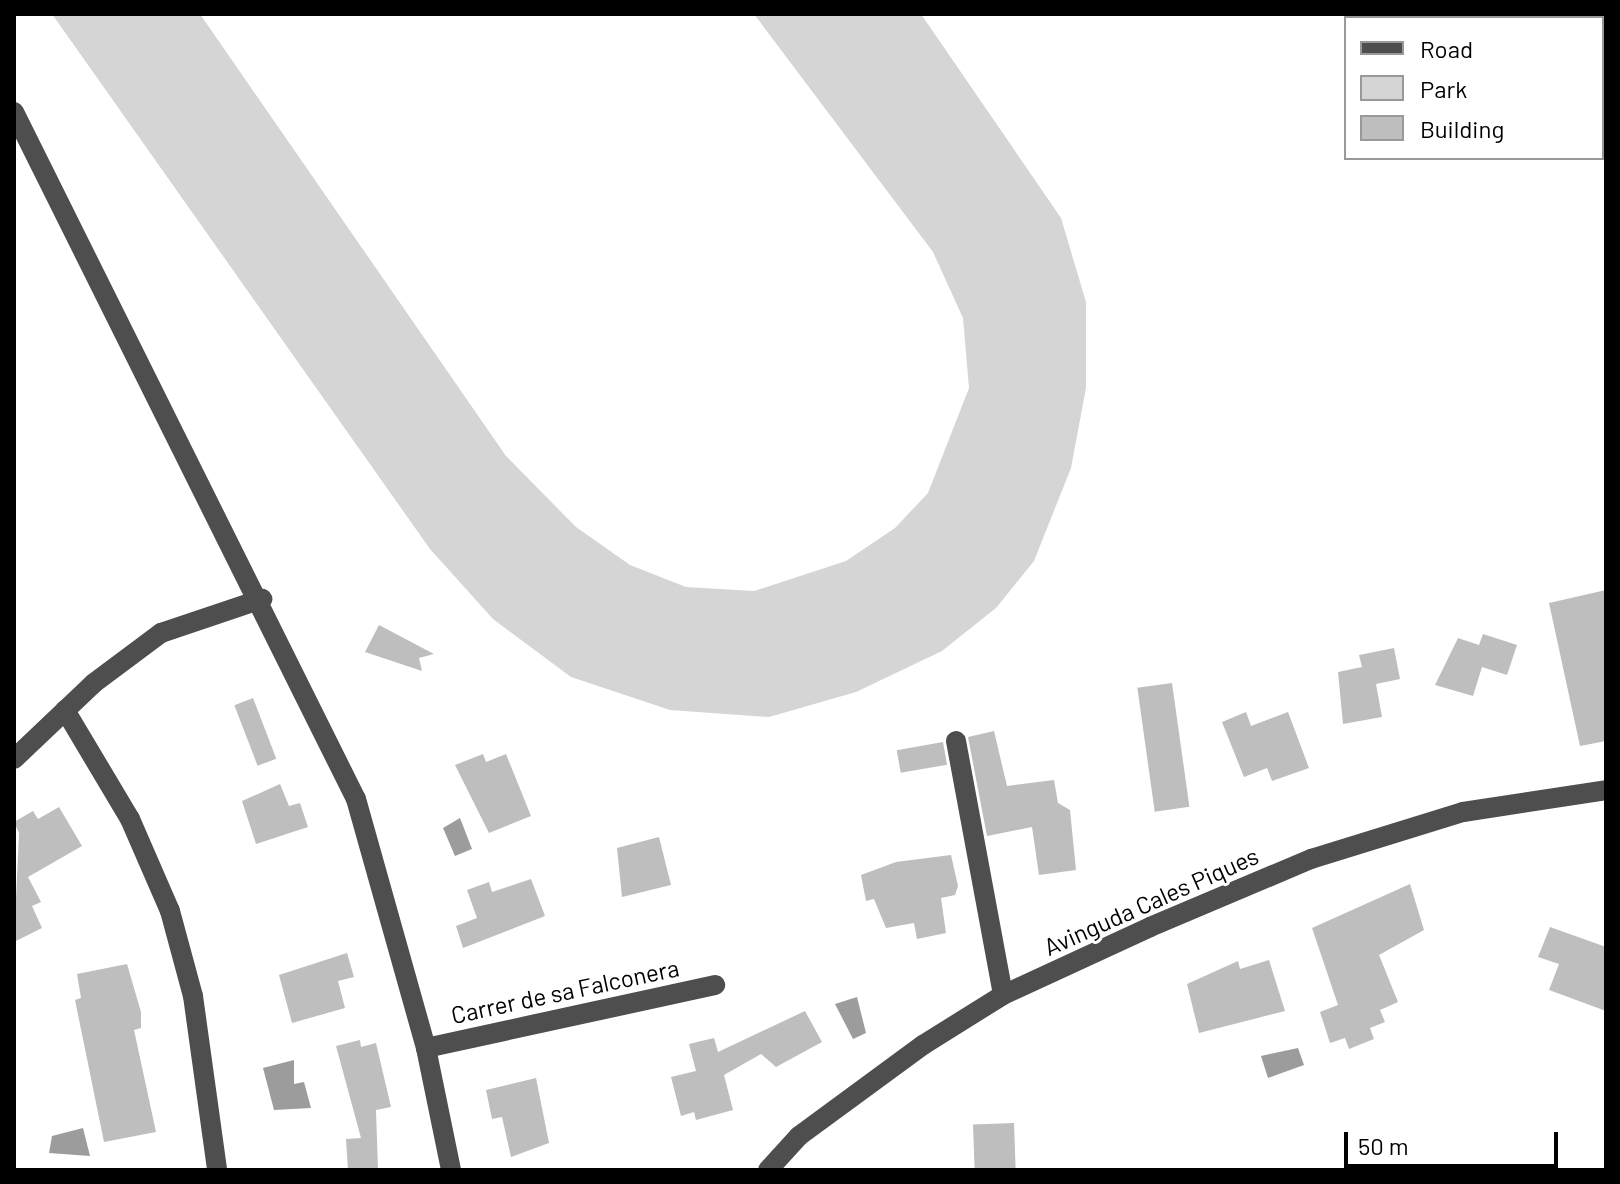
<!DOCTYPE html>
<html>
<head>
<meta charset="utf-8">
<style>
	body { margin:0 }
	#map { position:relative; width:1620px; height:1184px; overflow:hidden; background:#fff; font-family:Barlow,sans-serif }
	div>[style] { position:absolute }
	.green>* { inset:0; background:#d5d5d5 }
	.water>* { inset:0; background:#9c9c9c }
	.building>* { inset:0; background:#bebebe; transform-origin:0 0 }
	.minor>* { height:20px; margin:-10px; padding:0 10px; transform-origin:10px; border-radius:10px; background:#4e4e4e }
	span { translate:-50% -50%; white-space:nowrap; text-align:center; line-height:1.15; -webkit-text-stroke:6px #fff; paint-order:stroke }
	.street-label { font-size:24px; color:#000 }
	.frame { position:absolute; inset:0; border:16px solid #000; pointer-events:none }
	.legend { position:absolute; left:1344px; top:16px; width:260px; height:144px; box-sizing:border-box; background:#fff; border:2px solid #999; margin:0; padding:10px 14px; list-style:none; font-size:24px; color:#000 }
	.legend li { display:flex; align-items:center; gap:16px; height:40px }
	.legend b { width:40px; border:2px solid #999 }
	.scale { position:absolute; left:1344px; top:1132px; width:214px; height:36px; box-sizing:border-box; border:4px solid #000; border-top:0; padding-left:10px; font-size:24px; line-height:28px; white-space:nowrap; color:#000; -webkit-text-stroke:6px #fff; paint-order:stroke }
</style>
</head>
<body>
<div id="map">
	<div class="green">
		<i style="clip-path:polygon(52px 14px,200px 14px,506px 456px,576px 527px,630px 565px,686px 587px,754px 591px,846px 561px,895px 528px,928px 493px,969px 388px,963px 318px,933px 252px,754px 14px,921px 14px,1061px 218px,1086px 302px,1086px 388px,1071px 468px,1034px 561px,996px 608px,942px 651px,856px 692px,769px 717px,670px 710px,571px 677px,493px 619px,430px 549px)"></i>
	</div>
	<div class="water">
		<i style="clip-path:polygon(460px 818px,472px 849px,455px 856px,443px 828px)"></i>
		<i style="clip-path:polygon(857px 997px,866px 1033px,853px 1039px,835px 1004px)"></i>
		<i style="clip-path:polygon(1298px 1048px,1304px 1065px,1268px 1078px,1261px 1056px)"></i>
		<i style="clip-path:polygon(294px 1060px,294px 1084px,304px 1082px,311px 1108px,274px 1110px,263px 1068px)"></i>
		<i style="clip-path:polygon(83px 1128px,90px 1156px,49px 1153px,52px 1136px)"></i>
	</div>
	<div class="building">
		<i style="clip-path:polygon(1606px 590px,1606px 741px,1580px 746px,1549px 603px)"></i>
		<i style="clip-path:polygon(379px 625px,434px 654px,419px 658px,422px 671px,365px 652px)"></i>
		<i style="clip-path:polygon(1483px 634px,1517px 645px,1507px 675px,1482px 667px,1473px 696px,1435px 685px,1458px 638px,1479px 645px)"></i>
		<i style="clip-path:polygon(1394px 648px,1400px 679px,1376px 684px,1382px 717px,1343px 724px,1338px 672px,1362px 667px,1359px 655px)"></i>
		<i style="left:1172px;top:683px;width:125px;height:35px;rotate:82deg"></i>
		<i style="left:253px;top:698px;width:65px;height:20px;rotate:69deg"></i>
		<i style="clip-path:polygon(1246px 712px,1251px 726px,1288px 712px,1309px 768px,1272px 781px,1267px 768px,1244px 777px,1222px 722px)"></i>
		<i style="clip-path:polygon(994px 731px,1007px 786px,1054px 780px,1058px 803px,1070px 810px,1076px 870px,1039px 875px,1032px 827px,987px 836px,968px 737px)"></i>
		<i style="left:943px;top:742px;width:23px;height:47px;rotate:80deg"></i>
		<i style="clip-path:polygon(483px 754px,486px 762px,506px 754px,531px 816px,489px 833px,455px 765px)"></i>
		<i style="clip-path:polygon(280px 784px,289px 806px,300px 803px,308px 827px,256px 844px,242px 801px)"></i>
		<i style="clip-path:polygon(59px 807px,82px 846px,28px 877px,41px 902px,32px 906px,42px 928px,14px 942px,19px 833px,14px 822px,33px 811px,38px 819px)"></i>
		<i style="clip-path:polygon(659px 837px,671px 885px,622px 897px,617px 848px)"></i>
		<i style="clip-path:polygon(951px 855px,958px 886px,955px 895px,941px 898px,946px 933px,917px 939px,914px 923px,886px 928px,874px 899px,866px 901px,861px 875px,896px 862px)"></i>
		<i style="clip-path:polygon(531px 879px,545px 916px,463px 948px,456px 926px,477px 918px,467px 890px,489px 882px,492px 892px)"></i>
		<i style="clip-path:polygon(1410px 884px,1424px 930px,1379px 955px,1398px 1002px,1380px 1010px,1385px 1022px,1370px 1028px,1374px 1039px,1349px 1049px,1345px 1038px,1330px 1043px,1320px 1012px,1338px 1005px,1312px 928px)"></i>
		<i style="clip-path:polygon(1550px 927px,1606px 947px,1606px 1011px,1549px 990px,1559px 964px,1538px 957px)"></i>
		<i style="clip-path:polygon(347px 953px,354px 977px,338px 981px,345px 1008px,292px 1023px,279px 975px)"></i>
		<i style="clip-path:polygon(1269px 960px,1285px 1011px,1199px 1033px,1187px 984px,1238px 961px,1240px 969px)"></i>
		<i style="clip-path:polygon(127px 964px,141px 1012px,141px 1028px,134px 1030px,156px 1132px,104px 1142px,75px 1000px,81px 998px,77px 974px)"></i>
		<i style="clip-path:polygon(805px 1011px,822px 1042px,776px 1067px,761px 1054px,724px 1075px,733px 1110px,696px 1120px,694px 1112px,681px 1116px,671px 1077px,696px 1071px,689px 1044px,714px 1038px,718px 1052px)"></i>
		<i style="clip-path:polygon(360px 1040px,361px 1047px,376px 1043px,391px 1107px,376px 1110px,378px 1170px,348px 1170px,346px 1139px,361px 1138px,336px 1046px)"></i>
		<i style="clip-path:polygon(536px 1078px,549px 1143px,511px 1157px,502px 1117px,492px 1119px,486px 1090px)"></i>
		<i style="left:1014px;top:1123px;width:47px;height:41px;rotate:88deg"></i>
	</div>
	<div class="minor">
		<i style="left:14px;top:112px;width:767px;rotate:63.54deg"></i>
		<i style="left:356px;top:799px;width:259px;rotate:74.3deg"></i>
		<i style="left:426px;top:1048px;width:125px;rotate:78.4deg"></i>
		<i style="left:65px;top:710px;width:127px;rotate:59.2deg"></i>
		<i style="left:130px;top:819px;width:100px;rotate:66.5deg"></i>
		<i style="left:170px;top:911px;width:88px;rotate:74.9deg"></i>
		<i style="left:193px;top:996px;width:176px;rotate:82.1deg"></i>
		<i style="left:956px;top:741px;width:258px;rotate:79.5deg"></i>
		<i style="left:14px;top:759px;width:110px;rotate:-43.5deg"></i>
		<i style="left:94px;top:683px;width:84px;rotate:-36.7deg"></i>
		<i style="left:161px;top:633px;width:107px;rotate:-18.6deg"></i>
		<i style="left:426px;top:1048px;width:296px;rotate:-12.3deg"></i>
		<i style="left:768px;top:1170px;width:46px;rotate:-47.6deg"></i>
		<i style="left:799px;top:1136px;width:154px;rotate:-36.3deg"></i>
		<i style="left:923px;top:1045px;width:94px;rotate:-32deg"></i>
		<i style="left:1003px;top:995px;width:162px;rotate:-24.8deg"></i>
		<i style="left:1150px;top:927px;width:175px;rotate:-22.9deg"></i>
		<i style="left:1311px;top:859px;width:159px;rotate:-17.2deg"></i>
		<i style="left:1463px;top:812px;width:145px;rotate:-8.7deg"></i>
	</div>
	<div class="street-label">
		<span style="left:1151px;top:901px;rotate:-24deg">Avinguda Cales Piques</span>
		<span style="left:565px;top:991px;rotate:-12deg">Carrer de sa Falconera</span>
	</div>
	<div class="frame"></div>
	<ul class="legend">
	<li><b style="height:10px;background:#4e4e4e"></b>Road</li>
	<li><b style="height:22px;background:#d5d5d5"></b>Park</li>
	<li><b style="height:22px;background:#bebebe"></b>Building</li>
	</ul>
	<div class="scale">50 m</div>
</div>
</body>
</html>
